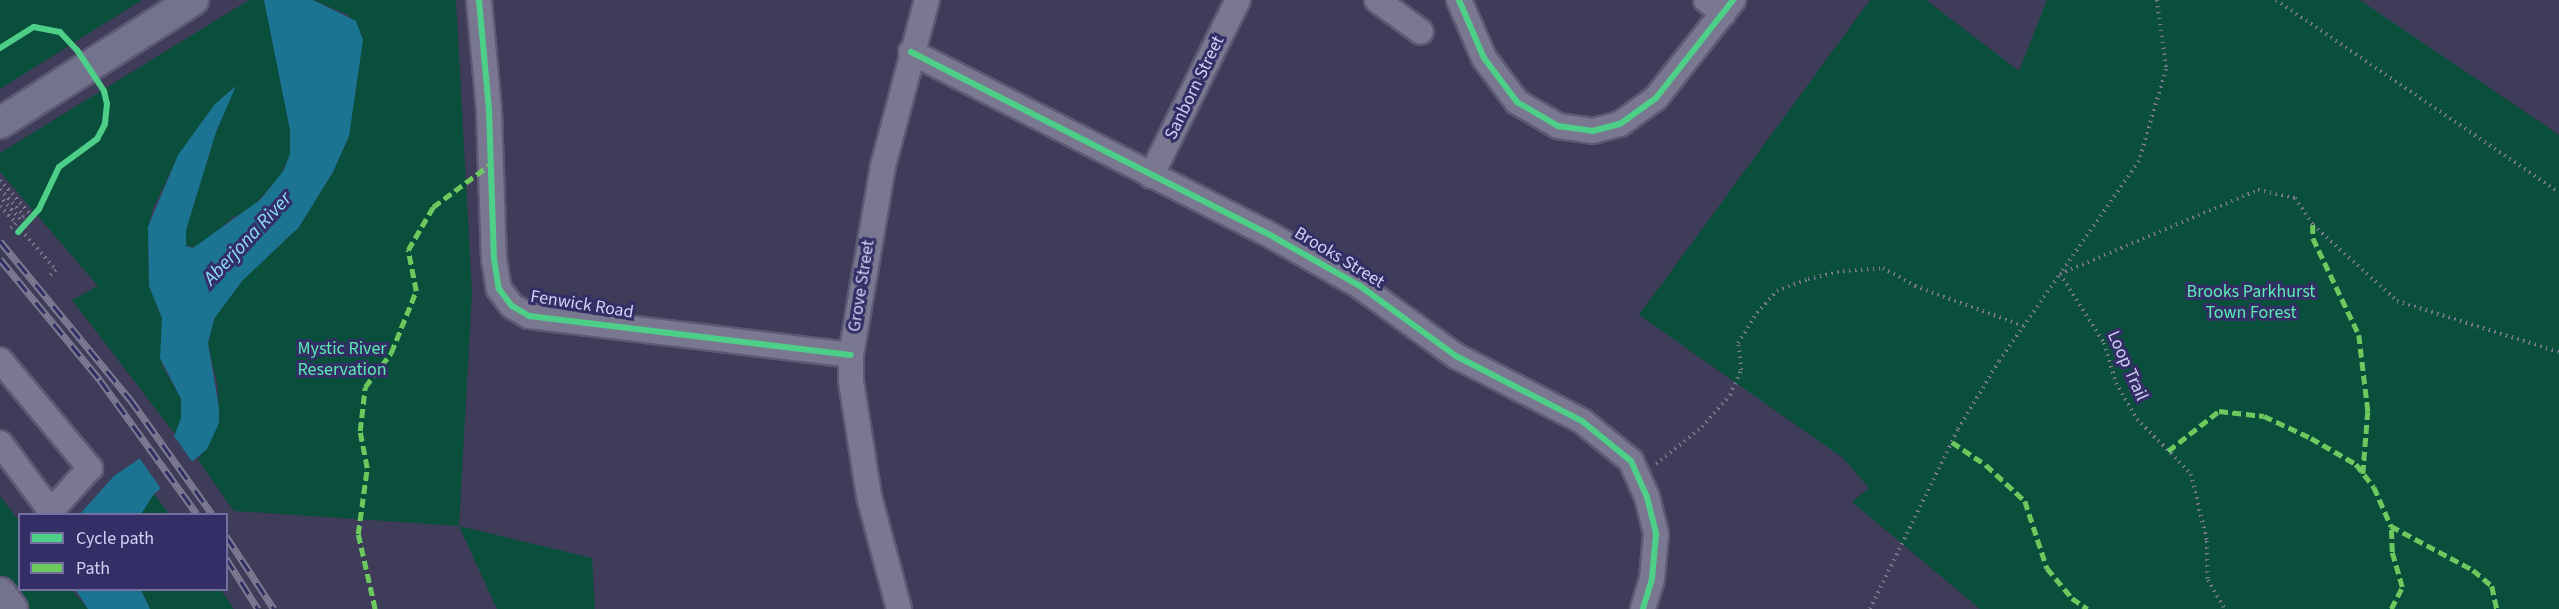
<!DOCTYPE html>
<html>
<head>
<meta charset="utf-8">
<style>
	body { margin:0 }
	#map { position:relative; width:2559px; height:609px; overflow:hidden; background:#3e3c59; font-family:"Source Sans 3",sans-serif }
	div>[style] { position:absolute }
	.green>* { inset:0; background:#0a4e3c }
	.water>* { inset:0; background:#1b7491 }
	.pier>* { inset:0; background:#3e3c59; transform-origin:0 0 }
	.path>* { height:4px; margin-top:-2px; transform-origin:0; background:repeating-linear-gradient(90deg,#7a788f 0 1.5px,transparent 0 6px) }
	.roads { filter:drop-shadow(2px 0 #5b5974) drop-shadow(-2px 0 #5b5974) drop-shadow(0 2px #5b5974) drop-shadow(0 -2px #5b5974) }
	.minor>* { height:24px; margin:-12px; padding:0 12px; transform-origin:12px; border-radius:12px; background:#7a7890 }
	.major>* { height:30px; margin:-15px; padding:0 15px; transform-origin:15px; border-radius:15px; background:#74738d }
	.rail>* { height:7px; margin-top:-3.5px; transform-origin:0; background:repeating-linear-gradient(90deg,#332f66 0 14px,#7c7b91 0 28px); box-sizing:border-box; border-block:2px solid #7c7b91 }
	.quiet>* { height:4.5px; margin-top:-2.25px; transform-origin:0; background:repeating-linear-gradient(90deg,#6dc95d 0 9px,transparent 0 13.5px) }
	.cycleway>* { height:6px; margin:-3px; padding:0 3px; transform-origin:3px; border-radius:3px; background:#4dcf88 }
	span { translate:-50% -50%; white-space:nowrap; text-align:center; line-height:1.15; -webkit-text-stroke:6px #332f66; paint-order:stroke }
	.street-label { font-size:18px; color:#d0d1f4 }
	.park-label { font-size:18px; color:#5beab2 }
	.water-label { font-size:20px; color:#8dddfb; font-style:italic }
	.legend { position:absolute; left:18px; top:513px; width:210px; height:78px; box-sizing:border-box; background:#332f66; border:2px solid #72709f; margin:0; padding:8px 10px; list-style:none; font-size:18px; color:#d0d1f4 }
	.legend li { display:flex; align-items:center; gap:12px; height:30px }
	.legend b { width:30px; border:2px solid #72709f }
</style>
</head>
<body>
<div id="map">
	<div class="green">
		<i style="clip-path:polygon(0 0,142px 0,0 89px)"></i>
		<i style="clip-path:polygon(249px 0,264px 0,290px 130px,290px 154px,281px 175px,249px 211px,233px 217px,200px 247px,186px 246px,186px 230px,216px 132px,235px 87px,215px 104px,178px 156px,153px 209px,148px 227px,149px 286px,162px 318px,162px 365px,181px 399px,181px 418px,175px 434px,72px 300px,98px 286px,0 172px,0 153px)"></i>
		<i style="clip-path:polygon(313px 0,456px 0,472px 293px,459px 526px,592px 558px,595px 609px,497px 609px,459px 526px,234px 511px,198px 460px,219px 423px,218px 388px,208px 343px,214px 319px,242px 281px,299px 227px,333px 172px,349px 136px,363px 40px,348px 15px)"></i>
		<i style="clip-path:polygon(1870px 0,1926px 0,2019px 71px,2047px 0,2360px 0,2559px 135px,2559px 609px,1980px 609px,1852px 502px,1869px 488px,1843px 458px,1639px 315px)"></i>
		<i style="clip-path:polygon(154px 494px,169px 514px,141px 514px)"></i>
		<i style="clip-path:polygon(0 496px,19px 521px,20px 590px,72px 590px,88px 609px,0 609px)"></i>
		<i style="clip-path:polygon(141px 590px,221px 590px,234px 609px,150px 609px)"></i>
	</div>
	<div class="water">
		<i style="clip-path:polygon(264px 0,313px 0,356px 21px,363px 40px,349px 136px,333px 172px,299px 227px,242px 281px,214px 319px,208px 343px,219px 408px,219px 423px,207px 449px,154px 494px,141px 514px,80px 514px,114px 476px,175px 434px,181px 418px,181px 399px,160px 358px,162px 318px,149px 286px,148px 227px,178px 155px,215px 104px,236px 86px,216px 132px,186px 230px,186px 246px,193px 248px,260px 200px,284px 170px,290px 154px,290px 130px)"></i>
		<i style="clip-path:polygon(76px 590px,141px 590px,150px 609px,88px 609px)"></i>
	</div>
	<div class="pier">
		<i style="left:172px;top:433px;width:40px;height:41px;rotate:55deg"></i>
	</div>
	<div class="path">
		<i style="left:2157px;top:0;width:70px;rotate:82.6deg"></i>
		<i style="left:2166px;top:69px;width:96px;rotate:106.4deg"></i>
		<i style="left:2139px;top:161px;width:138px;rotate:125deg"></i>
		<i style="left:2060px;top:274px;width:82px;rotate:57.5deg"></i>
		<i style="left:2104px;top:343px;width:42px;rotate:73.3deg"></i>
		<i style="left:2116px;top:383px;width:42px;rotate:59.7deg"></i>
		<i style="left:2137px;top:419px;width:77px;rotate:45.5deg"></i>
		<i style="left:2191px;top:474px;width:69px;rotate:76.6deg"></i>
		<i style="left:2207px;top:541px;width:39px;rotate:89deg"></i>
		<i style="left:2208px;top:580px;width:34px;rotate:60deg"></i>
		<i style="left:2276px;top:0;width:342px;rotate:34.2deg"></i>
		<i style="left:0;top:180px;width:50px;rotate:48.3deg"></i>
		<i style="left:0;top:189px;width:36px;rotate:48deg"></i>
		<i style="left:24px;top:216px;width:5px;rotate:143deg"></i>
		<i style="left:20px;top:219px;width:30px;rotate:-132deg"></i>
		<i style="left:0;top:206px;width:23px;rotate:47deg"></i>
		<i style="left:16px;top:223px;width:8px;rotate:135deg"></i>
		<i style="left:21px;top:230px;width:53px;rotate:48.8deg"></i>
		<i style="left:56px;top:270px;width:9px;rotate:139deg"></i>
		<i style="left:1656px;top:464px;width:59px;rotate:-38.8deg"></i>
		<i style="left:1702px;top:427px;width:43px;rotate:-48.8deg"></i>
		<i style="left:1730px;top:395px;width:27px;rotate:-66deg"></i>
		<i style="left:1741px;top:370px;width:27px;rotate:-96deg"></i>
		<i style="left:1738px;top:343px;width:36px;rotate:-58deg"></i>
		<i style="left:1757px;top:313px;width:30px;rotate:-48deg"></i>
		<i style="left:1777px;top:291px;width:33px;rotate:-21deg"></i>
		<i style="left:1808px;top:279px;width:36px;rotate:-13deg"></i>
		<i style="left:1843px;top:271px;width:40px;rotate:-4.3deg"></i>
		<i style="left:1883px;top:268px;width:37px;rotate:29deg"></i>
		<i style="left:1915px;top:286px;width:115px;rotate:20.3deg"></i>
		<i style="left:1870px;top:609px;width:200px;rotate:-63.9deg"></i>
		<i style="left:1958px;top:429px;width:79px;rotate:-58.9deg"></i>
		<i style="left:1999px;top:361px;width:106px;rotate:-55deg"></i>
		<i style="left:2060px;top:274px;width:215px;rotate:-23deg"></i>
		<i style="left:2258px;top:190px;width:38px;rotate:12deg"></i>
		<i style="left:2295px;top:198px;width:32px;rotate:56deg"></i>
		<i style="left:2313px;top:225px;width:113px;rotate:42.1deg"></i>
		<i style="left:2397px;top:301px;width:170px;rotate:17.5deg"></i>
	</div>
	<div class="roads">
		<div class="minor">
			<i style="left:479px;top:0;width:110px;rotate:84.8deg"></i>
			<i style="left:489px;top:110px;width:149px;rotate:88.1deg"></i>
			<i style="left:494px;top:259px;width:30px;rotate:81deg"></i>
			<i style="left:499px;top:289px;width:21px;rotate:53deg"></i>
			<i style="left:512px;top:306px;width:20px;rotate:30deg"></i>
			<i style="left:529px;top:316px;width:324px;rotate:6.9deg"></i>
			<i style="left:1377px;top:0;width:54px;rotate:36deg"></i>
			<i style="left:1459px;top:0;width:63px;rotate:66.7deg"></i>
			<i style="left:1484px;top:58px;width:55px;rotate:53.1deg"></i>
			<i style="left:1517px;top:102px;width:48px;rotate:30.3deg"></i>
			<i style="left:1558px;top:126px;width:35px;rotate:8deg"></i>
			<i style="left:1593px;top:131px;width:28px;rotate:-15deg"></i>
			<i style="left:1620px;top:124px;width:44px;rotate:-35.8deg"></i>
			<i style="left:1656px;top:98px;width:125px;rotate:-51.8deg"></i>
			<i style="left:1706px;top:0;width:22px;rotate:39deg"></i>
			<i style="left:911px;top:52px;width:397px;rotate:27deg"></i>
			<i style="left:1265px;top:232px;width:109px;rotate:29.6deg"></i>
			<i style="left:1360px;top:286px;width:119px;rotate:36.1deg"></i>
			<i style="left:1456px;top:356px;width:142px;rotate:27.3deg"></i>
			<i style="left:1582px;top:421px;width:63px;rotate:39.2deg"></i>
			<i style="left:1631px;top:461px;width:39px;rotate:66deg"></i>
			<i style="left:1647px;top:497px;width:38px;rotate:76deg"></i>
			<i style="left:1656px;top:534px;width:45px;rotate:95.1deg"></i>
			<i style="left:1652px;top:579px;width:31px;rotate:107deg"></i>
			<i style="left:1151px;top:176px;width:196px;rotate:-63.7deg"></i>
			<i style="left:0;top:360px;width:141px;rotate:50.2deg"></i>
			<i style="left:90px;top:468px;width:55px;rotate:132.1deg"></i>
			<i style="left:0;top:443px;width:89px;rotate:53.3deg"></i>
			<i style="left:899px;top:609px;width:117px;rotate:-104.9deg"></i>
			<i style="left:869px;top:496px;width:116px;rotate:-98.9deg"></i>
			<i style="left:851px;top:381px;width:26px;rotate:-90deg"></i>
			<i style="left:851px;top:355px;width:192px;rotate:-80.4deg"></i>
			<i style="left:883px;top:166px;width:172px;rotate:-75.2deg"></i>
		</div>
		<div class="major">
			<i style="left:0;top:123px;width:229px;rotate:-32.5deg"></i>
			<i style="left:0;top:593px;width:20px;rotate:53deg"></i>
		</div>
	</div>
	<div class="rail">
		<i style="left:0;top:241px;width:205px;rotate:50.6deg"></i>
		<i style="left:130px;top:399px;width:141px;rotate:54.5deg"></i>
		<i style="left:0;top:259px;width:157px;rotate:50.4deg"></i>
		<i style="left:100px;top:380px;width:165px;rotate:54.1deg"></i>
		<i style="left:226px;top:536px;width:87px;rotate:56.7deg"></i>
		<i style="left:226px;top:558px;width:60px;rotate:57.9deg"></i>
	</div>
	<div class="quiet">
		<i style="left:2313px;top:225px;width:13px;rotate:90deg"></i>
		<i style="left:2313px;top:238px;width:107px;rotate:64.6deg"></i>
		<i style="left:2359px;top:335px;width:77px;rotate:83.2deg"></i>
		<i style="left:2368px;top:411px;width:63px;rotate:94.5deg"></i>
		<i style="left:1952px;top:442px;width:41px;rotate:34.1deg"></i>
		<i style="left:1986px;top:465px;width:53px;rotate:42.7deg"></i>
		<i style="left:2025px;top:501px;width:71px;rotate:71.8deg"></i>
		<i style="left:2047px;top:568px;width:39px;rotate:50deg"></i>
		<i style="left:2072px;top:598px;width:19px;rotate:35deg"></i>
		<i style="left:2168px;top:451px;width:65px;rotate:-38.1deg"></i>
		<i style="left:2219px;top:411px;width:45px;rotate:6.3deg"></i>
		<i style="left:2264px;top:416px;width:52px;rotate:25.1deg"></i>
		<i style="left:2311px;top:438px;width:52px;rotate:30deg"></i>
		<i style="left:2356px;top:464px;width:29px;rotate:52deg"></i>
		<i style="left:2374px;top:487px;width:43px;rotate:66.4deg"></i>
		<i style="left:2391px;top:526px;width:93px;rotate:28.2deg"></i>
		<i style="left:2473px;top:570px;width:25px;rotate:40deg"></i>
		<i style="left:2492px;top:586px;width:24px;rotate:78deg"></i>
		<i style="left:375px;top:609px;width:77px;rotate:-102.8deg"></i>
		<i style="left:358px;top:534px;width:67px;rotate:-82.2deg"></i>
		<i style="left:367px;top:468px;width:38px;rotate:-101deg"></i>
		<i style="left:360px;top:431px;width:44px;rotate:-83.5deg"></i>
		<i style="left:365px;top:387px;width:43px;rotate:-52.6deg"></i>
		<i style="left:391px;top:353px;width:67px;rotate:-68deg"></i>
		<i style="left:416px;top:291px;width:42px;rotate:-101deg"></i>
		<i style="left:408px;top:250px;width:50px;rotate:-59.8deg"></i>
		<i style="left:433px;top:207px;width:74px;rotate:-36.7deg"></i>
		<i style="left:2391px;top:609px;width:25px;rotate:-63deg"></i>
		<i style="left:2402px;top:587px;width:36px;rotate:-106deg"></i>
		<i style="left:2392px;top:552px;width:26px;rotate:-92deg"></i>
	</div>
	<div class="cycleway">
		<i style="left:479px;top:0;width:110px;rotate:84.8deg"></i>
		<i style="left:489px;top:110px;width:149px;rotate:88.1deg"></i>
		<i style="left:494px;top:259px;width:30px;rotate:81deg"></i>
		<i style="left:499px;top:289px;width:21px;rotate:53deg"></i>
		<i style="left:512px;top:306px;width:20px;rotate:30deg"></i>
		<i style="left:529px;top:316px;width:324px;rotate:6.9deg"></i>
		<i style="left:1459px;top:0;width:63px;rotate:66.7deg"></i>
		<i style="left:1484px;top:58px;width:55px;rotate:53.1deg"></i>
		<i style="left:1517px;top:102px;width:48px;rotate:30.3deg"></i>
		<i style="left:1558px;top:126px;width:35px;rotate:8deg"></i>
		<i style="left:1593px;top:131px;width:28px;rotate:-15deg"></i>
		<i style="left:1620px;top:124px;width:44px;rotate:-35.8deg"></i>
		<i style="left:1656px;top:98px;width:125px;rotate:-51.8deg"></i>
		<i style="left:0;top:48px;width:40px;rotate:-32deg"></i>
		<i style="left:34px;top:27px;width:26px;rotate:11deg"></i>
		<i style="left:60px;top:32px;width:25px;rotate:47deg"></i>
		<i style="left:77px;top:50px;width:49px;rotate:56.6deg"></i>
		<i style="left:104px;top:91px;width:13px;rotate:77deg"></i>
		<i style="left:107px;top:104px;width:20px;rotate:96deg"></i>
		<i style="left:105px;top:124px;width:17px;rotate:118deg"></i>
		<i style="left:97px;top:139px;width:47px;rotate:143.6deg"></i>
		<i style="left:59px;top:167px;width:47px;rotate:115.5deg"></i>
		<i style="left:39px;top:209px;width:31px;rotate:132deg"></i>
		<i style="left:911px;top:52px;width:397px;rotate:27deg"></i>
		<i style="left:1265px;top:232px;width:109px;rotate:29.6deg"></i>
		<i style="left:1360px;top:286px;width:119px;rotate:36.1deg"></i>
		<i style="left:1456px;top:356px;width:142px;rotate:27.3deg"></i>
		<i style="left:1582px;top:421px;width:63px;rotate:39.2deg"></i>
		<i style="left:1631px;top:461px;width:39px;rotate:66deg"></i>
		<i style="left:1647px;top:497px;width:38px;rotate:76deg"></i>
		<i style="left:1656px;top:534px;width:45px;rotate:95.1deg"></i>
		<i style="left:1652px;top:579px;width:31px;rotate:107deg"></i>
	</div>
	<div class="street-label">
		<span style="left:1195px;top:88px;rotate:-64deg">Sanborn Street</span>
		<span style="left:1339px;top:258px;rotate:31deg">Brooks Street</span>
		<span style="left:862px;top:286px;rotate:-81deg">Grove Street</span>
		<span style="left:582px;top:305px;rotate:9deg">Fenwick Road</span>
		<span style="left:2127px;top:366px;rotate:66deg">Loop Trail</span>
	</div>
	<div class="park-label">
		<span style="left:2251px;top:303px">Brooks Parkhurst<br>Town Forest</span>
		<span style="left:342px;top:360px">Mystic River<br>Reservation</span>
	</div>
	<div class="water-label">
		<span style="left:248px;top:239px;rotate:-47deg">Aberjona River</span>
	</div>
	<ul class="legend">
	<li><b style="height:8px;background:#4dcf88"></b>Cycle path</li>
	<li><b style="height:8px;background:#6dc95d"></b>Path</li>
	</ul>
</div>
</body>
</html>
